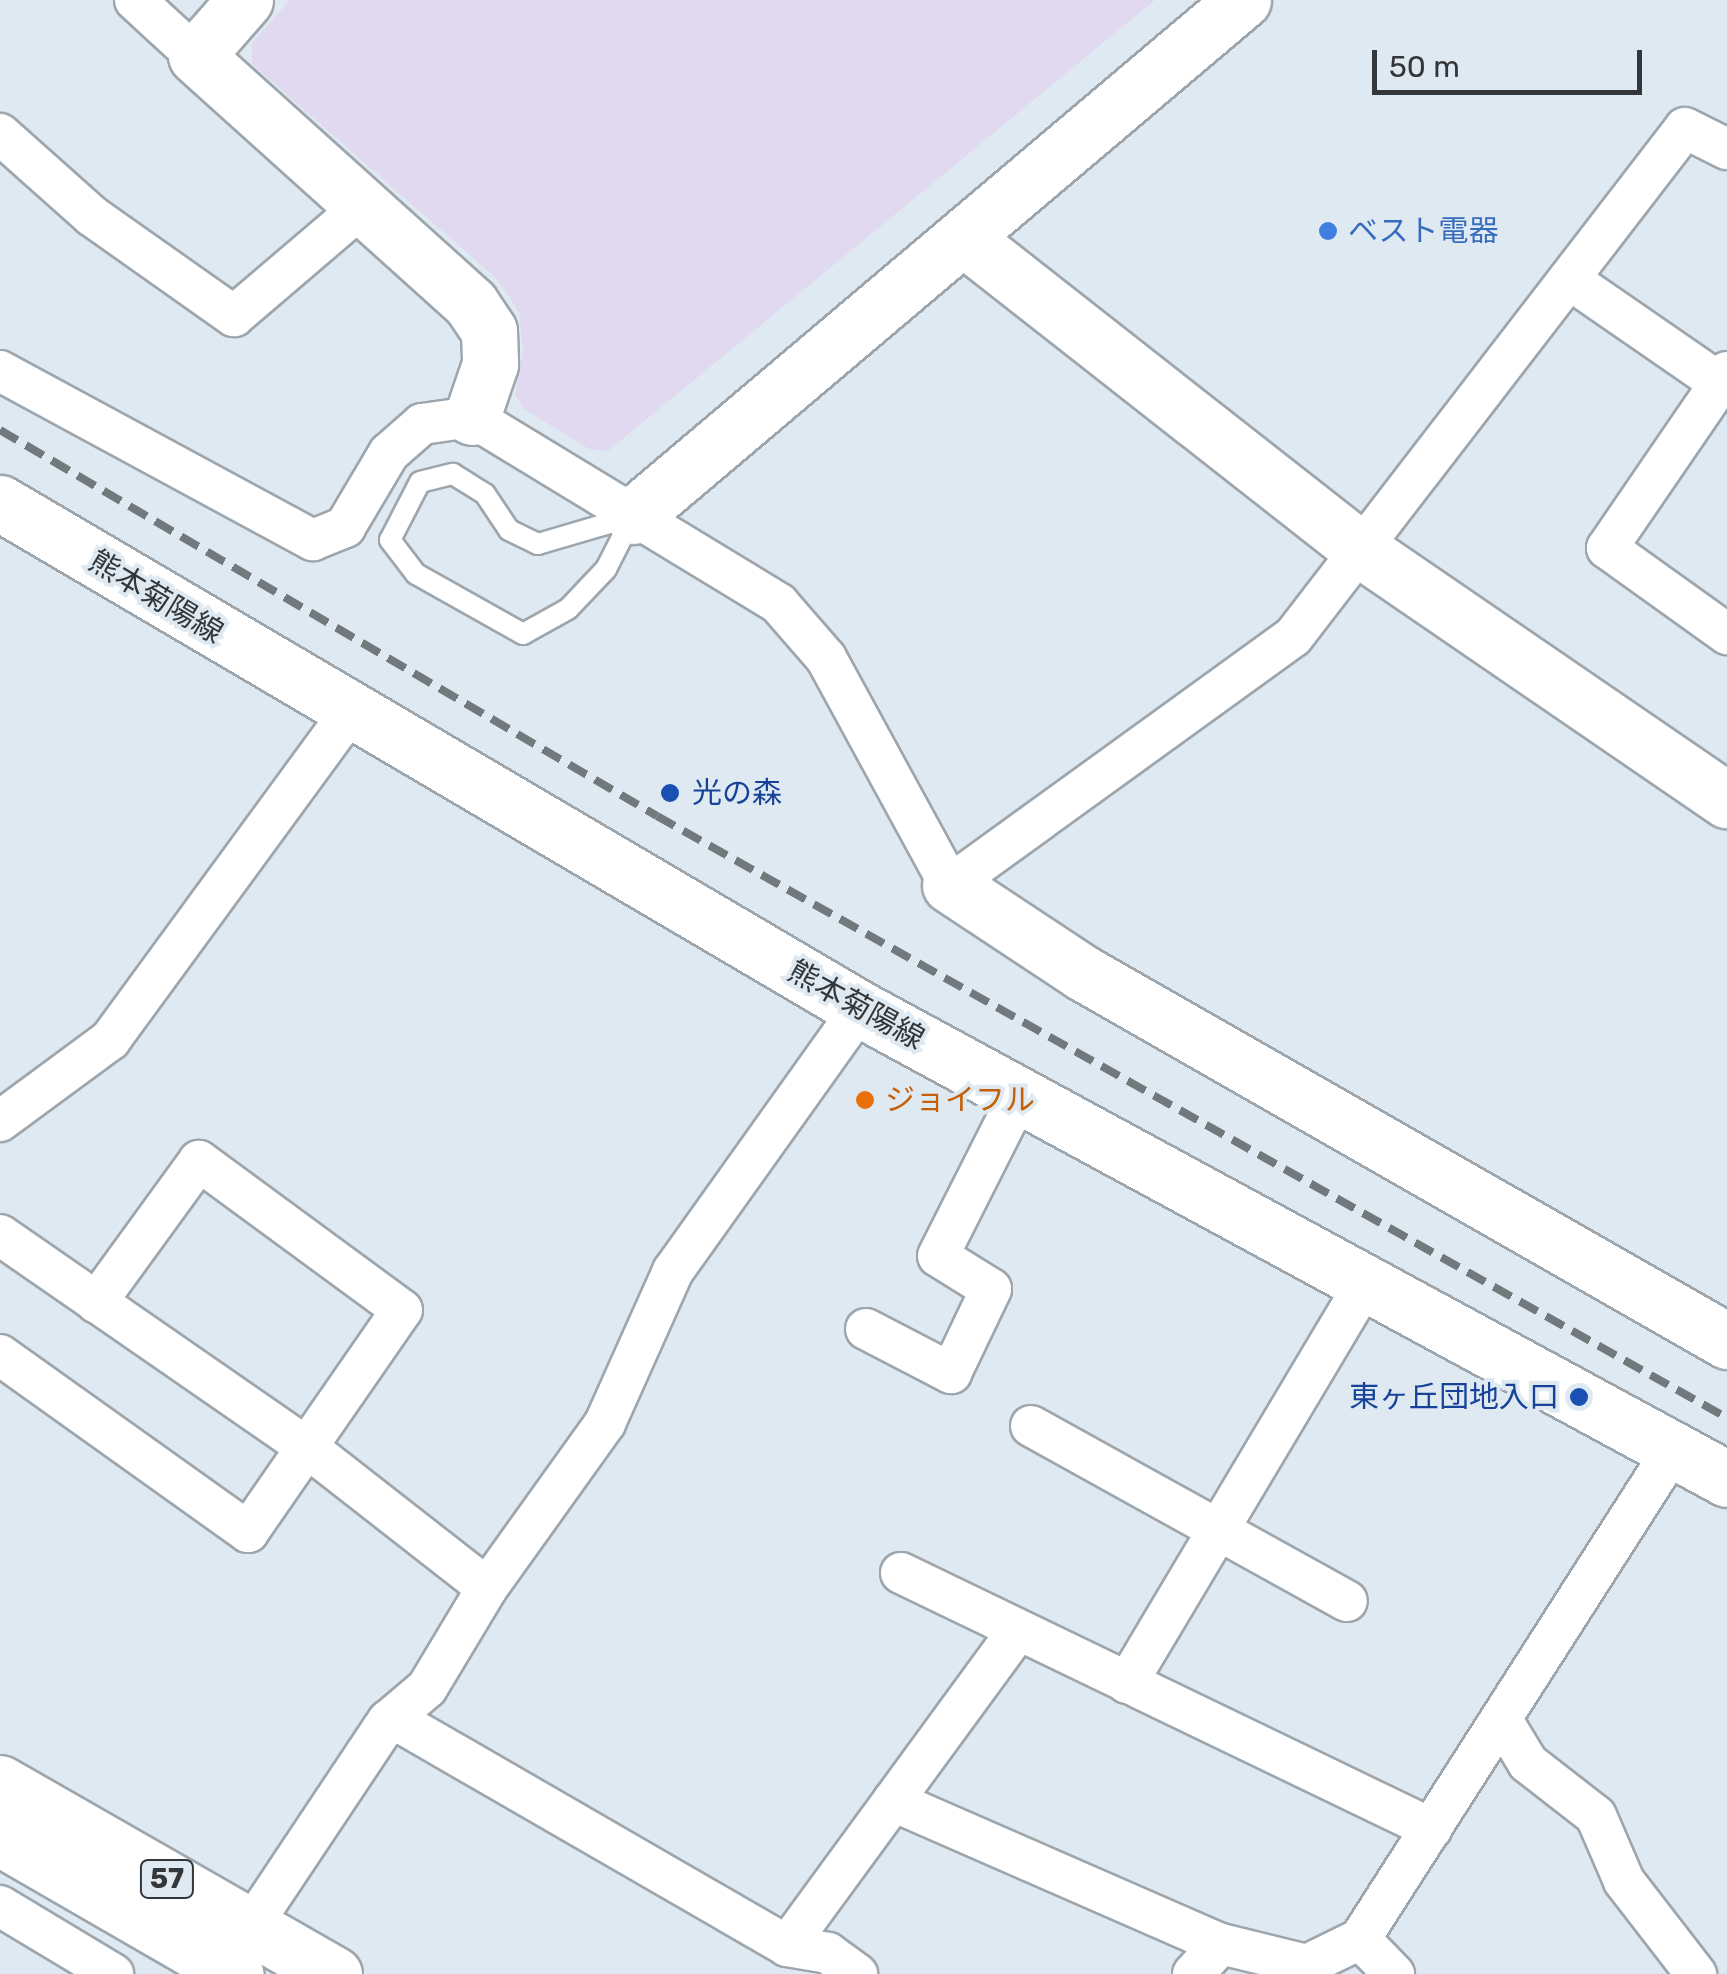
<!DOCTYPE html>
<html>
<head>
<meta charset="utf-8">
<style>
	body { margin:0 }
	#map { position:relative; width:1727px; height:1974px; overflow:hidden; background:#dfe9f1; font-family:Rubik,"Noto Sans JP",sans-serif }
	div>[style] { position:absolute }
	.commercial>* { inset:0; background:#e1d9ef }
	.roads { filter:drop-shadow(2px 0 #9da6ad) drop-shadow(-2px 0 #9da6ad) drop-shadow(0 2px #9da6ad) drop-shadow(0 -2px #9da6ad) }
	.lane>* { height:20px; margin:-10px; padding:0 10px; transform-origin:10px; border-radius:10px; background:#fff }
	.street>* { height:40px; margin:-20px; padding:0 20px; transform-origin:20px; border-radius:20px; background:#fff }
	.secondary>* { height:55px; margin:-27.5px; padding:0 27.5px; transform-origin:27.5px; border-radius:27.5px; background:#fff }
	.highway>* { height:55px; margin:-27.5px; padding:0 27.5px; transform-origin:27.5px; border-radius:27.5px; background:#fff }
	.rail>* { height:8px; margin-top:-4px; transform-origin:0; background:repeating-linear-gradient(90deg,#72797d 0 20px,transparent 0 30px) }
	.dots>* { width:28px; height:28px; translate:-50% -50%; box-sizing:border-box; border:5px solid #dfe9f1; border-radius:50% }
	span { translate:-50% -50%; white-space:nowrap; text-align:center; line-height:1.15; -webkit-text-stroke:8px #dfe9f1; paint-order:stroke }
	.shield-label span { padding:2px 8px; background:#dfe9f1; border:2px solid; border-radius:8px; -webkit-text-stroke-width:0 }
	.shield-label { font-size:28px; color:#33373a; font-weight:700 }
	.shop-label { font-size:30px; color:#366cbe }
	.left { translate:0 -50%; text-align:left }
	.street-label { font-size:30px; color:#33373a }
	.transit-label { font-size:30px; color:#164399 }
	.right { translate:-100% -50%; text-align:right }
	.food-label { font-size:30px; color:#c56008 }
	.scale { position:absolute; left:1372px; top:50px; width:270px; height:45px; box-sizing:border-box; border:5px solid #33373a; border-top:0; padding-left:12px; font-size:30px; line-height:35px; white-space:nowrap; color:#33373a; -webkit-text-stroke:8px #dfe9f1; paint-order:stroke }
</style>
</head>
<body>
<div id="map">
	<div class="commercial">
		<i style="clip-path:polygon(290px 0,1155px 0,608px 451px,589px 449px,524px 409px,515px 395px,523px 350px,519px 312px,498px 280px,252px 64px,252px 43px)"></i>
	</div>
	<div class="roads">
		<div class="lane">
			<i style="left:453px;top:474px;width:38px;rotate:32deg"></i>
			<i style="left:485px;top:494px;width:43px;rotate:56.3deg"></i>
			<i style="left:509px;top:530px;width:32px;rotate:26deg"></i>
			<i style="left:538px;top:544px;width:99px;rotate:-16.4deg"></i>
			<i style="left:633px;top:516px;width:59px;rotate:117deg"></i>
			<i style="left:606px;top:569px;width:55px;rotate:133.5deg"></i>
			<i style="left:568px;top:609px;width:51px;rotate:150.9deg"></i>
			<i style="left:523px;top:634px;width:123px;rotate:-150.7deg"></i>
			<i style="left:416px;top:574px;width:43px;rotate:-127.4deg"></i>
			<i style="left:390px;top:540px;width:65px;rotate:-62.7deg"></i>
			<i style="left:420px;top:482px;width:34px;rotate:-14deg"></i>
		</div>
		<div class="street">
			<i style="left:135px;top:0;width:83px;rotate:42.6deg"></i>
			<i style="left:0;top:134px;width:123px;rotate:41.7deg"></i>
			<i style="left:92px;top:216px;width:174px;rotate:35.2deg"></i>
			<i style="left:234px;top:316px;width:170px;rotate:-40.5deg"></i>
			<i style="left:1569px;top:279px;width:183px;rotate:34.6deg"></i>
			<i style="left:1720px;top:383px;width:13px;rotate:-58deg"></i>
			<i style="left:0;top:371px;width:356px;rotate:28.4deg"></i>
			<i style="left:313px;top:540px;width:35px;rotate:-22deg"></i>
			<i style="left:345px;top:527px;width:86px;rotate:-59.3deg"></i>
			<i style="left:389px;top:453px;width:44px;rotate:-41.3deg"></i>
			<i style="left:422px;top:424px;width:50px;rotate:-8deg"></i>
			<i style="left:472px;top:417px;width:359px;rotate:31.3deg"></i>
			<i style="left:779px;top:604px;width:72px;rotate:49deg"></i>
			<i style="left:826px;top:658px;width:259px;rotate:61.4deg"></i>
			<i style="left:950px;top:885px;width:423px;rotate:-35.9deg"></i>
			<i style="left:1293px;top:637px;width:642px;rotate:-52.4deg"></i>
			<i style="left:1685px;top:128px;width:47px;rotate:26.6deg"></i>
			<i style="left:1727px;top:387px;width:8px;rotate:-150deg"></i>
			<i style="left:1720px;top:383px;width:200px;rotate:124.4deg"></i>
			<i style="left:1607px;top:548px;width:148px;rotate:35.6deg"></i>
			<i style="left:0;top:1121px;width:137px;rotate:-36.4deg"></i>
			<i style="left:110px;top:1040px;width:406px;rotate:-53.8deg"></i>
			<i style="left:0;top:1235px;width:374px;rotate:34.7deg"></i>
			<i style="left:308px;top:1448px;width:227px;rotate:38deg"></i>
			<i style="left:866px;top:1329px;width:96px;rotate:27.4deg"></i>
			<i style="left:951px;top:1373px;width:93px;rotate:-64.5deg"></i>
			<i style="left:991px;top:1289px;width:62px;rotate:-148.1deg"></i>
			<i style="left:938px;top:1256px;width:182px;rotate:-63.2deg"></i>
			<i style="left:0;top:1355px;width:305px;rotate:35.5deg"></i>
			<i style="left:248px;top:1532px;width:270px;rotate:-55.3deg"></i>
			<i style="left:402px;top:1310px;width:252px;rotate:-143.7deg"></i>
			<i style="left:199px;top:1161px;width:175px;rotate:126deg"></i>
			<i style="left:1031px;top:1426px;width:361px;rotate:29deg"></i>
			<i style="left:901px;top:1573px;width:589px;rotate:25.74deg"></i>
			<i style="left:1127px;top:1683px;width:470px;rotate:-59.2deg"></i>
			<i style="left:396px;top:1720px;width:452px;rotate:30deg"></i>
			<i style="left:787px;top:1946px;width:42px;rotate:9.7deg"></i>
			<i style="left:828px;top:1953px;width:36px;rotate:36deg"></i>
			<i style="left:1502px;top:1720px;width:50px;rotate:58.8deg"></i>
			<i style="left:1528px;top:1763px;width:86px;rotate:37.9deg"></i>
			<i style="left:1596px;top:1816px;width:71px;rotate:66.7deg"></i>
			<i style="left:1624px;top:1881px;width:118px;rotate:52.3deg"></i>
			<i style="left:893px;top:1801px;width:358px;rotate:23.6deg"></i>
			<i style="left:0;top:1906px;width:132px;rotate:31deg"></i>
			<i style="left:1360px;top:1939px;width:49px;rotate:45.8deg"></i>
			<i style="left:787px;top:1946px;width:388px;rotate:-53.8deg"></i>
			<i style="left:237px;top:1947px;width:272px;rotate:-56.3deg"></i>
			<i style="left:388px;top:1721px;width:51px;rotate:-40.2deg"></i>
			<i style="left:427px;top:1688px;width:117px;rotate:-59deg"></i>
			<i style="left:487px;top:1588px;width:203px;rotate:-54.4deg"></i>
			<i style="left:605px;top:1423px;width:167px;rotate:-65.9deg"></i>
			<i style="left:673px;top:1271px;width:322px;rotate:-54.5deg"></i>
			<i style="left:1193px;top:1974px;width:41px;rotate:-47deg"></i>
			<i style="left:1221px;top:1944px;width:89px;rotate:13.7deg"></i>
			<i style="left:1307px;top:1965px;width:59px;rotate:-26.1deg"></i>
			<i style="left:1360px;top:1939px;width:581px;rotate:-57.38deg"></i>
		</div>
		<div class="secondary">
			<i style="left:245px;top:0;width:74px;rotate:131.2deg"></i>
			<i style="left:196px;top:56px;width:370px;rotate:42deg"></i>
			<i style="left:471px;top:304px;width:32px;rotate:56deg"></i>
			<i style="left:489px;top:331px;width:33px;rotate:88deg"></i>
			<i style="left:490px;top:364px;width:56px;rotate:108.8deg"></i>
			<i style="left:965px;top:239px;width:502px;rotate:38.13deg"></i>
			<i style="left:1360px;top:549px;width:445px;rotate:34.4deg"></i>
			<i style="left:0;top:503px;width:998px;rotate:30.47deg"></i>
			<i style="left:860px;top:1009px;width:986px;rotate:28.46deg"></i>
			<i style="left:633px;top:516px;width:799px;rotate:-40.23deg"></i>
			<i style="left:950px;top:885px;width:159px;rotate:33.5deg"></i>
			<i style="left:1083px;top:973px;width:742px;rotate:29.74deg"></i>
		</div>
		<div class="highway">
			<i style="left:0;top:1783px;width:385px;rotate:29.8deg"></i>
			<i style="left:0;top:1838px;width:272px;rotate:30deg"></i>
		</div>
	</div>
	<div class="rail">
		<i style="left:0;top:430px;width:762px;rotate:30.44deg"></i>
		<i style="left:657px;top:816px;width:1228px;rotate:29.36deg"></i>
	</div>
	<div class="dots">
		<i style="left:1328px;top:231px;background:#3f7fe0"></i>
		<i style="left:670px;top:793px;background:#1a4fb4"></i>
		<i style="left:865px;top:1100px;background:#e8710a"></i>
		<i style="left:1579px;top:1397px;background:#1a4fb4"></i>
	</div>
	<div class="shield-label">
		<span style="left:167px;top:1879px">57</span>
	</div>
	<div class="shop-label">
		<span class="left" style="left:1348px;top:231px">ベスト電器</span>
	</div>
	<div class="street-label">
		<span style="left:156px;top:597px;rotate:31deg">熊本菊陽線</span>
		<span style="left:856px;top:1005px;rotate:29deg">熊本菊陽線</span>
	</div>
	<div class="transit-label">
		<span class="left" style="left:692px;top:793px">光の森</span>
		<span class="right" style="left:1559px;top:1397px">東ヶ丘団地入口</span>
	</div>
	<div class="food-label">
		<span class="left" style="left:885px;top:1100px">ジョイフル</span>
	</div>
	<div class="scale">50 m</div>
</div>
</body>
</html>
